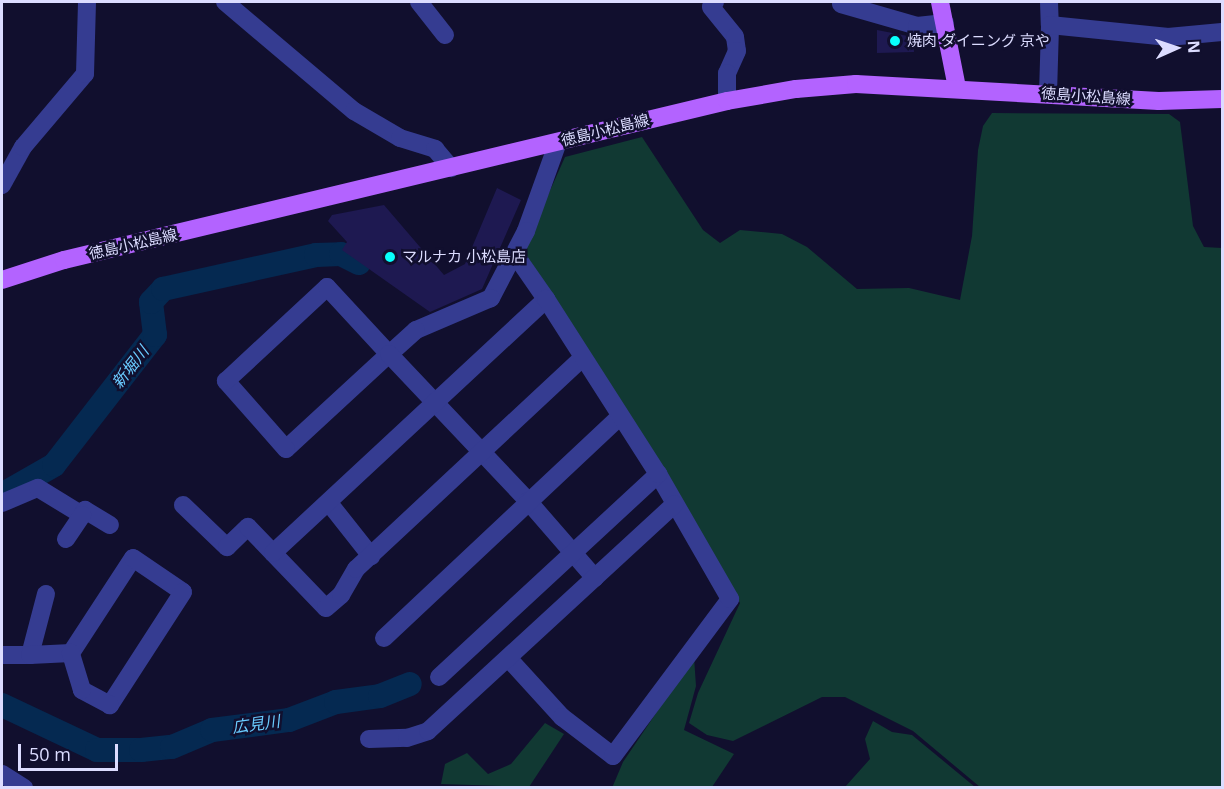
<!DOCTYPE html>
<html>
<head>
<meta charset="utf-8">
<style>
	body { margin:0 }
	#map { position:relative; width:1224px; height:789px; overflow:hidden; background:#110f2e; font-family:"Open Sans","Noto Sans JP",sans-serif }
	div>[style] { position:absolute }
	.green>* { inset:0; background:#113933 }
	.river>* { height:24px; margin:-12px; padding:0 12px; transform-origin:12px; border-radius:12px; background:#052951 }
	.building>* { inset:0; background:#1e1951 }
	.minor>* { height:18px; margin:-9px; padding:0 9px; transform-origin:9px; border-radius:9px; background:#353c91 }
	.major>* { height:18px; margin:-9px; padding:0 9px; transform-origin:9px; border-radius:9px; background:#b363ff }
	.dots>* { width:16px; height:16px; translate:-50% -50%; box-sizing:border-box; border:3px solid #110f2e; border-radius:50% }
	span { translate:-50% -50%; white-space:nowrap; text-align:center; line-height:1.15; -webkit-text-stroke:5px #110f2e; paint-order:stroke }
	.poi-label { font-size:15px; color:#dcdcff }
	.left { translate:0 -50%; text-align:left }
	.street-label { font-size:15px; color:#dcdcff }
	.water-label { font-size:16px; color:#6acbff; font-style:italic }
	.frame { position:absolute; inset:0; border:3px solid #dcdcff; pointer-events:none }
	.north { position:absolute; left:1146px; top:18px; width:60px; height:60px; -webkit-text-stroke:4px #110f2e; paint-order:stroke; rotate:87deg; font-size:16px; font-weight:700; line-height:24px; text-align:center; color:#dcdcff }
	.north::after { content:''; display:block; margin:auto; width:21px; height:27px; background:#dcdcff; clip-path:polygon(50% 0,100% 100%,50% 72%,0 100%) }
	.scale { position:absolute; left:18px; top:744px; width:100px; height:27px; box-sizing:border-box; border:3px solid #dcdcff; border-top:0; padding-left:8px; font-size:18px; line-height:21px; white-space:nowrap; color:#dcdcff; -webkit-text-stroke:4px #110f2e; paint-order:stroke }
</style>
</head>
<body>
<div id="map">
	<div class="green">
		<i style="clip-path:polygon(992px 113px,1169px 114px,1180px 122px,1193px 226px,1204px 247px,1222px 248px,1222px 787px,980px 787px,913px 731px,845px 697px,822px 697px,733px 741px,707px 735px,689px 723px,698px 693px,740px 603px,523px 251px,565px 157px,642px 137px,703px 230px,720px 243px,740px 230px,782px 234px,807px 247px,857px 289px,909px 288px,960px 300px,972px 236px,978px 150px,983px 126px)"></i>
		<i style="clip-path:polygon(694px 657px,696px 686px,684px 730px,734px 754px,712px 787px,612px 788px,623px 762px)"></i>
		<i style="clip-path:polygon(873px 721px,892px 732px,912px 735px,975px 787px,845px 787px,870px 759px,865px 739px)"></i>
		<i style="clip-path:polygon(545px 723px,564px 734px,529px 787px,441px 784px,445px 764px,467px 753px,488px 774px,511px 764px)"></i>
	</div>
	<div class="river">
		<i style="left:5px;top:493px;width:56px;rotate:-29.7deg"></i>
		<i style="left:54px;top:465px;width:165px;rotate:-52.2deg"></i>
		<i style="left:155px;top:335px;width:33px;rotate:-97deg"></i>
		<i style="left:151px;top:302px;width:18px;rotate:-47deg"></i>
		<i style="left:163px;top:289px;width:157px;rotate:-12.5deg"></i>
		<i style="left:316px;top:255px;width:25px;rotate:-2deg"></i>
		<i style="left:341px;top:254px;width:20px;rotate:27deg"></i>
		<i style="left:2px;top:705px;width:105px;rotate:25.3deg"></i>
		<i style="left:97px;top:750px;width:44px"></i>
		<i style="left:141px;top:750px;width:31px;rotate:-6deg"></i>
		<i style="left:172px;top:747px;width:43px;rotate:-23deg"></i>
		<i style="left:212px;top:730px;width:78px;rotate:-7.4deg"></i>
		<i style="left:289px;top:720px;width:50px;rotate:-21deg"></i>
		<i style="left:336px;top:702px;width:44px;rotate:-7.8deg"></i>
		<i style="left:380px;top:696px;width:32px;rotate:-22deg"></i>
	</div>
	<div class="building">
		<i style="clip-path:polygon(877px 30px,913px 37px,914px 52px,877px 53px)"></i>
		<i style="clip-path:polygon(497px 188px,521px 200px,482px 289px,430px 312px,342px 250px,347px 242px,328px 221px,332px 215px,384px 205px,444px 275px,465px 264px)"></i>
	</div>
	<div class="minor">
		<i style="left:225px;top:2px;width:169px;rotate:40.2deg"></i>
		<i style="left:354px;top:111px;width:53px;rotate:30.4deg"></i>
		<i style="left:400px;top:138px;width:37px;rotate:17deg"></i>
		<i style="left:435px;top:149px;width:25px;rotate:50deg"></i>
		<i style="left:419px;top:2px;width:42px;rotate:51.8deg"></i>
		<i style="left:715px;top:2px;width:6px;rotate:129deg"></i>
		<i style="left:711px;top:7px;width:38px;rotate:51deg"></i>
		<i style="left:735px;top:37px;width:14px;rotate:82deg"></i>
		<i style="left:737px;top:51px;width:24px;rotate:114deg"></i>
		<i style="left:727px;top:73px;width:28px;rotate:90deg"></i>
		<i style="left:1049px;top:2px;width:23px;rotate:88deg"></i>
		<i style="left:841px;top:4px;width:79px;rotate:16.1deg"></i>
		<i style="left:917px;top:26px;width:28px;rotate:-6deg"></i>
		<i style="left:1048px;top:94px;width:69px;rotate:-88.3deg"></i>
		<i style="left:1050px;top:25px;width:119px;rotate:5.8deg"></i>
		<i style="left:1168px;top:37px;width:54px;rotate:-5.3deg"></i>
		<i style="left:558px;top:142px;width:95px;rotate:109.8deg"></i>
		<i style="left:526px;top:231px;width:76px;rotate:117.6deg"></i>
		<i style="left:491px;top:298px;width:82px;rotate:156.9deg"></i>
		<i style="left:416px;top:330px;width:36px;rotate:138deg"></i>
		<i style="left:389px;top:354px;width:140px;rotate:137.3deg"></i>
		<i style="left:286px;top:449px;width:91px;rotate:-131.4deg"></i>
		<i style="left:226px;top:381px;width:138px;rotate:-42.9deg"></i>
		<i style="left:327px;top:287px;width:91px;rotate:47.2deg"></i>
		<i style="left:389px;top:354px;width:202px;rotate:46.6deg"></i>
		<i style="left:528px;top:501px;width:102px;rotate:49deg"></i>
		<i style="left:2px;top:185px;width:43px;rotate:-61.1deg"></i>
		<i style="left:23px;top:147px;width:96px;rotate:-49.7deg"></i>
		<i style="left:85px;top:74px;width:72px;rotate:-88.4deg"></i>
		<i style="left:2px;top:503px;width:39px;rotate:-23deg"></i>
		<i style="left:38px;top:488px;width:52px;rotate:31.5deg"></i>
		<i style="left:82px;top:515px;width:6px;rotate:-59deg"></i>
		<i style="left:85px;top:510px;width:29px;rotate:31deg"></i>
		<i style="left:329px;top:503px;width:68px;rotate:51.6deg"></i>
		<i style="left:183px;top:505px;width:61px;rotate:43.7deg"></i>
		<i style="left:227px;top:547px;width:29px;rotate:-44deg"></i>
		<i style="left:248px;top:527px;width:112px;rotate:46.1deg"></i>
		<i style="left:326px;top:608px;width:20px;rotate:-41deg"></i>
		<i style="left:341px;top:595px;width:30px;rotate:-60deg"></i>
		<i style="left:356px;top:569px;width:309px;rotate:-43deg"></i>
		<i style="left:66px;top:539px;width:29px;rotate:-56deg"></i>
		<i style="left:273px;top:553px;width:373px;rotate:-42.9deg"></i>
		<i style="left:546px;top:299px;width:56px;rotate:-124.8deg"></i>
		<i style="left:384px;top:638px;width:324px;rotate:-43.2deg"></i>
		<i style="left:2px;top:655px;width:28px"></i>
		<i style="left:30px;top:655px;width:63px;rotate:-75.3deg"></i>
		<i style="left:30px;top:655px;width:41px;rotate:-2.8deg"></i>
		<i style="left:71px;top:653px;width:113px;rotate:-56.9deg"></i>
		<i style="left:133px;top:558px;width:60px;rotate:34.2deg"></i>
		<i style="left:183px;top:592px;width:135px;rotate:122.9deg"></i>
		<i style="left:110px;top:705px;width:32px;rotate:-152deg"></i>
		<i style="left:82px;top:690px;width:39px;rotate:-107deg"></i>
		<i style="left:509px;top:659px;width:79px;rotate:47.6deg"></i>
		<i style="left:562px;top:717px;width:64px;rotate:37.4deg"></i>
		<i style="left:613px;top:756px;width:196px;rotate:-53.3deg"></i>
		<i style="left:730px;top:599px;width:144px;rotate:-119.9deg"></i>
		<i style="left:439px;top:677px;width:299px;rotate:-42.8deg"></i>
		<i style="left:658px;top:474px;width:208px;rotate:-122.6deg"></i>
		<i style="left:369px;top:739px;width:38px;rotate:-2deg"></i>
		<i style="left:407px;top:738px;width:22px;rotate:-18deg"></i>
		<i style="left:428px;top:731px;width:335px;rotate:-42.6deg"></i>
		<i style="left:2px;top:774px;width:26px;rotate:32deg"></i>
	</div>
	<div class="major">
		<i style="left:940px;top:2px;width:88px;rotate:78.8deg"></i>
		<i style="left:2px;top:280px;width:65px;rotate:-17.9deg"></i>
		<i style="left:64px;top:260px;width:682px;rotate:-13.49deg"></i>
		<i style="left:727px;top:101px;width:70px;rotate:-9.9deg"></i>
		<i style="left:796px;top:89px;width:60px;rotate:-4.8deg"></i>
		<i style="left:856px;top:84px;width:303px;rotate:3.2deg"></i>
		<i style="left:1159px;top:101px;width:63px;rotate:-1.8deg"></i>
	</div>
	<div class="dots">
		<i style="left:895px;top:41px;background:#08fffc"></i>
		<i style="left:390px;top:257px;background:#08fffc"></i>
	</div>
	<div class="poi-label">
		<span class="left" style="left:907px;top:41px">焼肉 ダイニング 京や</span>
		<span class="left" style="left:402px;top:257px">マルナカ 小松島店</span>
	</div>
	<div class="street-label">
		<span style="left:1086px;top:96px;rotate:4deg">徳島小松島線</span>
		<span style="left:605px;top:130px;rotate:-14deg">徳島小松島線</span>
		<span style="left:133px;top:244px;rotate:-13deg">徳島小松島線</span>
	</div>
	<div class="water-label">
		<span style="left:130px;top:367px;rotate:-52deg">新堀川</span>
		<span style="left:256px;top:724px;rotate:-8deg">広見川</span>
	</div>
	<div class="frame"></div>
	<div class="north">N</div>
	<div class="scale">50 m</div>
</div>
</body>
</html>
